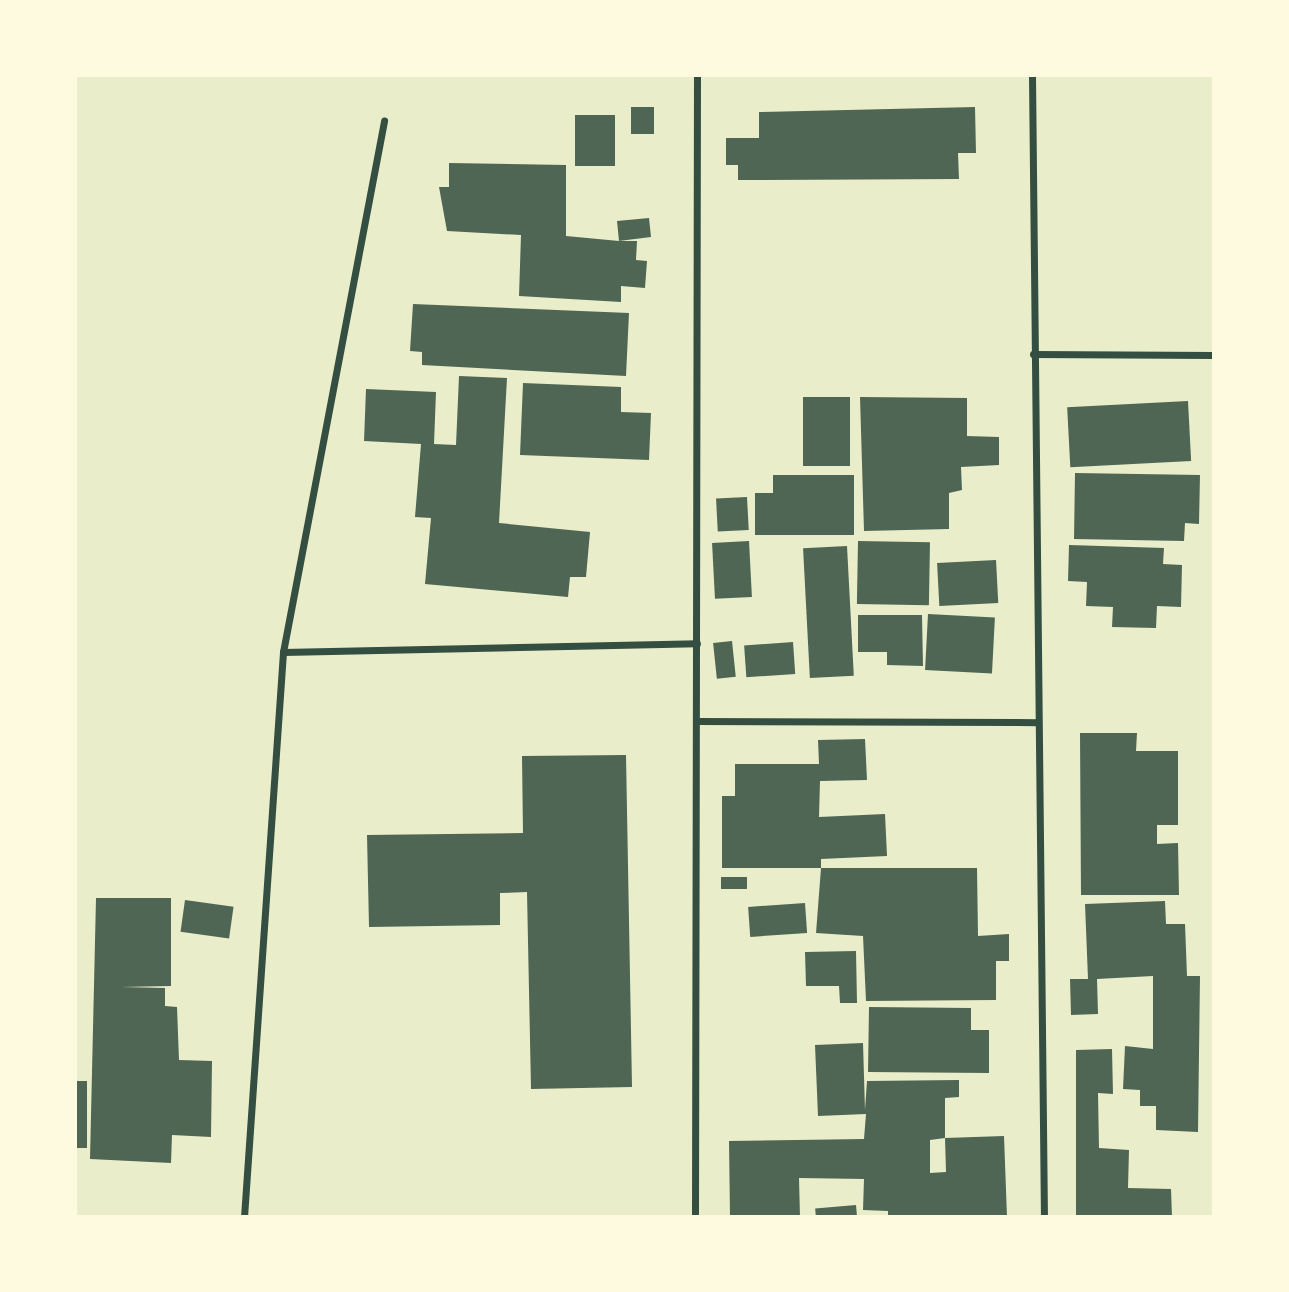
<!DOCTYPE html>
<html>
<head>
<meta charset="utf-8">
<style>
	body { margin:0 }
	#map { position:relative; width:1289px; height:1292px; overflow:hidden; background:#e9edc9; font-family:"Work Sans",sans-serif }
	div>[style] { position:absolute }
	.building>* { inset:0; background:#4f6655; transform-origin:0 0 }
	.minor>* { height:7px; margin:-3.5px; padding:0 3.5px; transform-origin:3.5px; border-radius:3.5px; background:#344e41 }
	span { translate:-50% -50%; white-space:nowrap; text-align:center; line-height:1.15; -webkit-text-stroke:5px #fefae0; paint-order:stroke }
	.frame { position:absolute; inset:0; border:77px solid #fefae0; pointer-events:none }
</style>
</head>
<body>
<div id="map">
	<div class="building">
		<i style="left:631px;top:107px;width:23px;height:27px"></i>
		<i style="clip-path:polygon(975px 107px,976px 153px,958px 153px,959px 179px,738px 180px,738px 165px,726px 165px,726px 138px,759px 138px,759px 112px)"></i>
		<i style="left:575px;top:115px;width:40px;height:51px"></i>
		<i style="clip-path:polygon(449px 163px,566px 165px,566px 236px,619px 241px,617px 221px,649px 218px,651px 237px,619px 241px,637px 241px,636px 260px,647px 261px,645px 288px,621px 286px,621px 302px,519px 296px,521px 235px,447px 231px,439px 187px,449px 187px)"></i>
		<i style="clip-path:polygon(413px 304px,629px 313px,626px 376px,422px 365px,422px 352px,410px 351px)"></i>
		<i style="clip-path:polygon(459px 376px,507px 378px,499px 523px,590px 532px,586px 577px,570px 577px,568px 597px,425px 584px,431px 518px,415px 517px,421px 444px,364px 441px,366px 389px,436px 392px,434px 444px,456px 445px)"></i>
		<i style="clip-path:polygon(523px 383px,621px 387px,621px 412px,651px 413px,649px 460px,520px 455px)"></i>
		<i style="left:803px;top:397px;width:47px;height:69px"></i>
		<i style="clip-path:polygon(860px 397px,967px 398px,967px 436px,999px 437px,999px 465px,961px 467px,962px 490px,949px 493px,949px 529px,864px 531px)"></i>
		<i style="left:1188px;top:401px;width:60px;height:121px;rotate:87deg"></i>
		<i style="clip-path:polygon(1075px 473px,1200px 475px,1199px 524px,1185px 523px,1184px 541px,1074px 539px)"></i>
		<i style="clip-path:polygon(773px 475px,854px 475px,854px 535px,755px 535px,755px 493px,773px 493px)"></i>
		<i style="left:747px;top:497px;width:33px;height:31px;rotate:87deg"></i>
		<i style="left:749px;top:541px;width:56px;height:37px;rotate:87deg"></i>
		<i style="left:858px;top:541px;width:72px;height:63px;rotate:1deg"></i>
		<i style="clip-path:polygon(1069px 545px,1164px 548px,1163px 564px,1182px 565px,1181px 607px,1157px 606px,1156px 628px,1112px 627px,1113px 607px,1086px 606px,1087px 582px,1068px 581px)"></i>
		<i style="left:847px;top:546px;width:130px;height:44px;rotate:87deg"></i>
		<i style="left:996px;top:560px;width:43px;height:59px;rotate:87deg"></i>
		<i style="left:928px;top:614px;width:67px;height:56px;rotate:3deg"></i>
		<i style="clip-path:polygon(858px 615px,922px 615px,923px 666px,887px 665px,887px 652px,858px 652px)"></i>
		<i style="left:732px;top:641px;width:36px;height:19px;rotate:84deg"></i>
		<i style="left:793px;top:642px;width:32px;height:49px;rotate:86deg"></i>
		<i style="clip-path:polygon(1080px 733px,1137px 733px,1136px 751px,1178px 751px,1178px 825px,1157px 825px,1157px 844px,1178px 843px,1179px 895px,1081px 895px)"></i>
		<i style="clip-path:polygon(865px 739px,867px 780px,820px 781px,819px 817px,885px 814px,887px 856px,821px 859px,821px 868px,722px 868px,722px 796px,735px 796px,735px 764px,819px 764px,818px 740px)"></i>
		<i style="clip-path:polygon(626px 755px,632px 1087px,531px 1089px,527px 892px,500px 893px,500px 925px,369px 927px,367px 835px,523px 833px,522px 756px)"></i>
		<i style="clip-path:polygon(821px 868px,977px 868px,978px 936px,1009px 934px,1009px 961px,996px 961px,996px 1000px,866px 1001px,863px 936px,816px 933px)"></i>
		<i style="left:721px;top:877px;width:26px;height:12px"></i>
		<i style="clip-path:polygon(96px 898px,171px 898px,171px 986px,121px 987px,165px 988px,165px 1006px,177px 1007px,179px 1060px,212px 1061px,211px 1137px,172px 1135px,171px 1163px,90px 1159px)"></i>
		<i style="left:185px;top:900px;width:49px;height:32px;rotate:8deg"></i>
		<i style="clip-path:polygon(1165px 901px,1166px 924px,1185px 924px,1187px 976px,1200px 976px,1198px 1132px,1156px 1130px,1156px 1106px,1140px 1106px,1140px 1090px,1123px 1089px,1125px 1046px,1153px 1049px,1153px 976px,1097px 979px,1098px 1014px,1071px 1015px,1070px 979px,1088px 979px,1085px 904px)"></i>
		<i style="left:805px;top:903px;width:30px;height:57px;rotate:86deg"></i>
		<i style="clip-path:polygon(856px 951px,857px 1003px,840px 1003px,839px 986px,806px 986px,805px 952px)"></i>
		<i style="clip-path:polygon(869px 1007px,971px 1008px,971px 1030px,989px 1030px,989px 1073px,868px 1072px)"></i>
		<i style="clip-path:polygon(863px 1043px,865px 1110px,867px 1081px,959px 1080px,959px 1097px,945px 1098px,945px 1138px,930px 1140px,930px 1173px,946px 1172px,945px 1138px,1004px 1136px,1007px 1217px,888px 1217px,888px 1211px,863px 1210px,864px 1179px,799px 1178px,800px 1217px,730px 1217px,729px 1141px,864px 1139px,866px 1114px,818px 1116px,815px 1045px)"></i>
		<i style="clip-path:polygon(1112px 1049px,1113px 1094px,1098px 1093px,1099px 1148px,1129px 1150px,1128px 1188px,1171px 1189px,1172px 1217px,1076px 1217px,1076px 1050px)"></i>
		<i style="left:75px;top:1081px;width:12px;height:67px"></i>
		<i style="left:856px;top:1205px;width:12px;height:41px;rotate:85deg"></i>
	</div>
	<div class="minor">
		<i style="left:1032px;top:75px;width:1142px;rotate:89.4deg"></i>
		<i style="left:1033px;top:354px;width:181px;rotate:0.3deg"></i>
		<i style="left:283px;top:652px;width:414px;rotate:-1.2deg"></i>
		<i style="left:696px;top:721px;width:342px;rotate:0.2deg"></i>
		<i style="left:244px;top:1217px;width:566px;rotate:-86.05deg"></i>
		<i style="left:283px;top:652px;width:541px;rotate:-79.23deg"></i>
		<i style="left:695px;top:1217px;width:1142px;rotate:-89.9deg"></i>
	</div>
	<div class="frame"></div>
</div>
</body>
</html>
